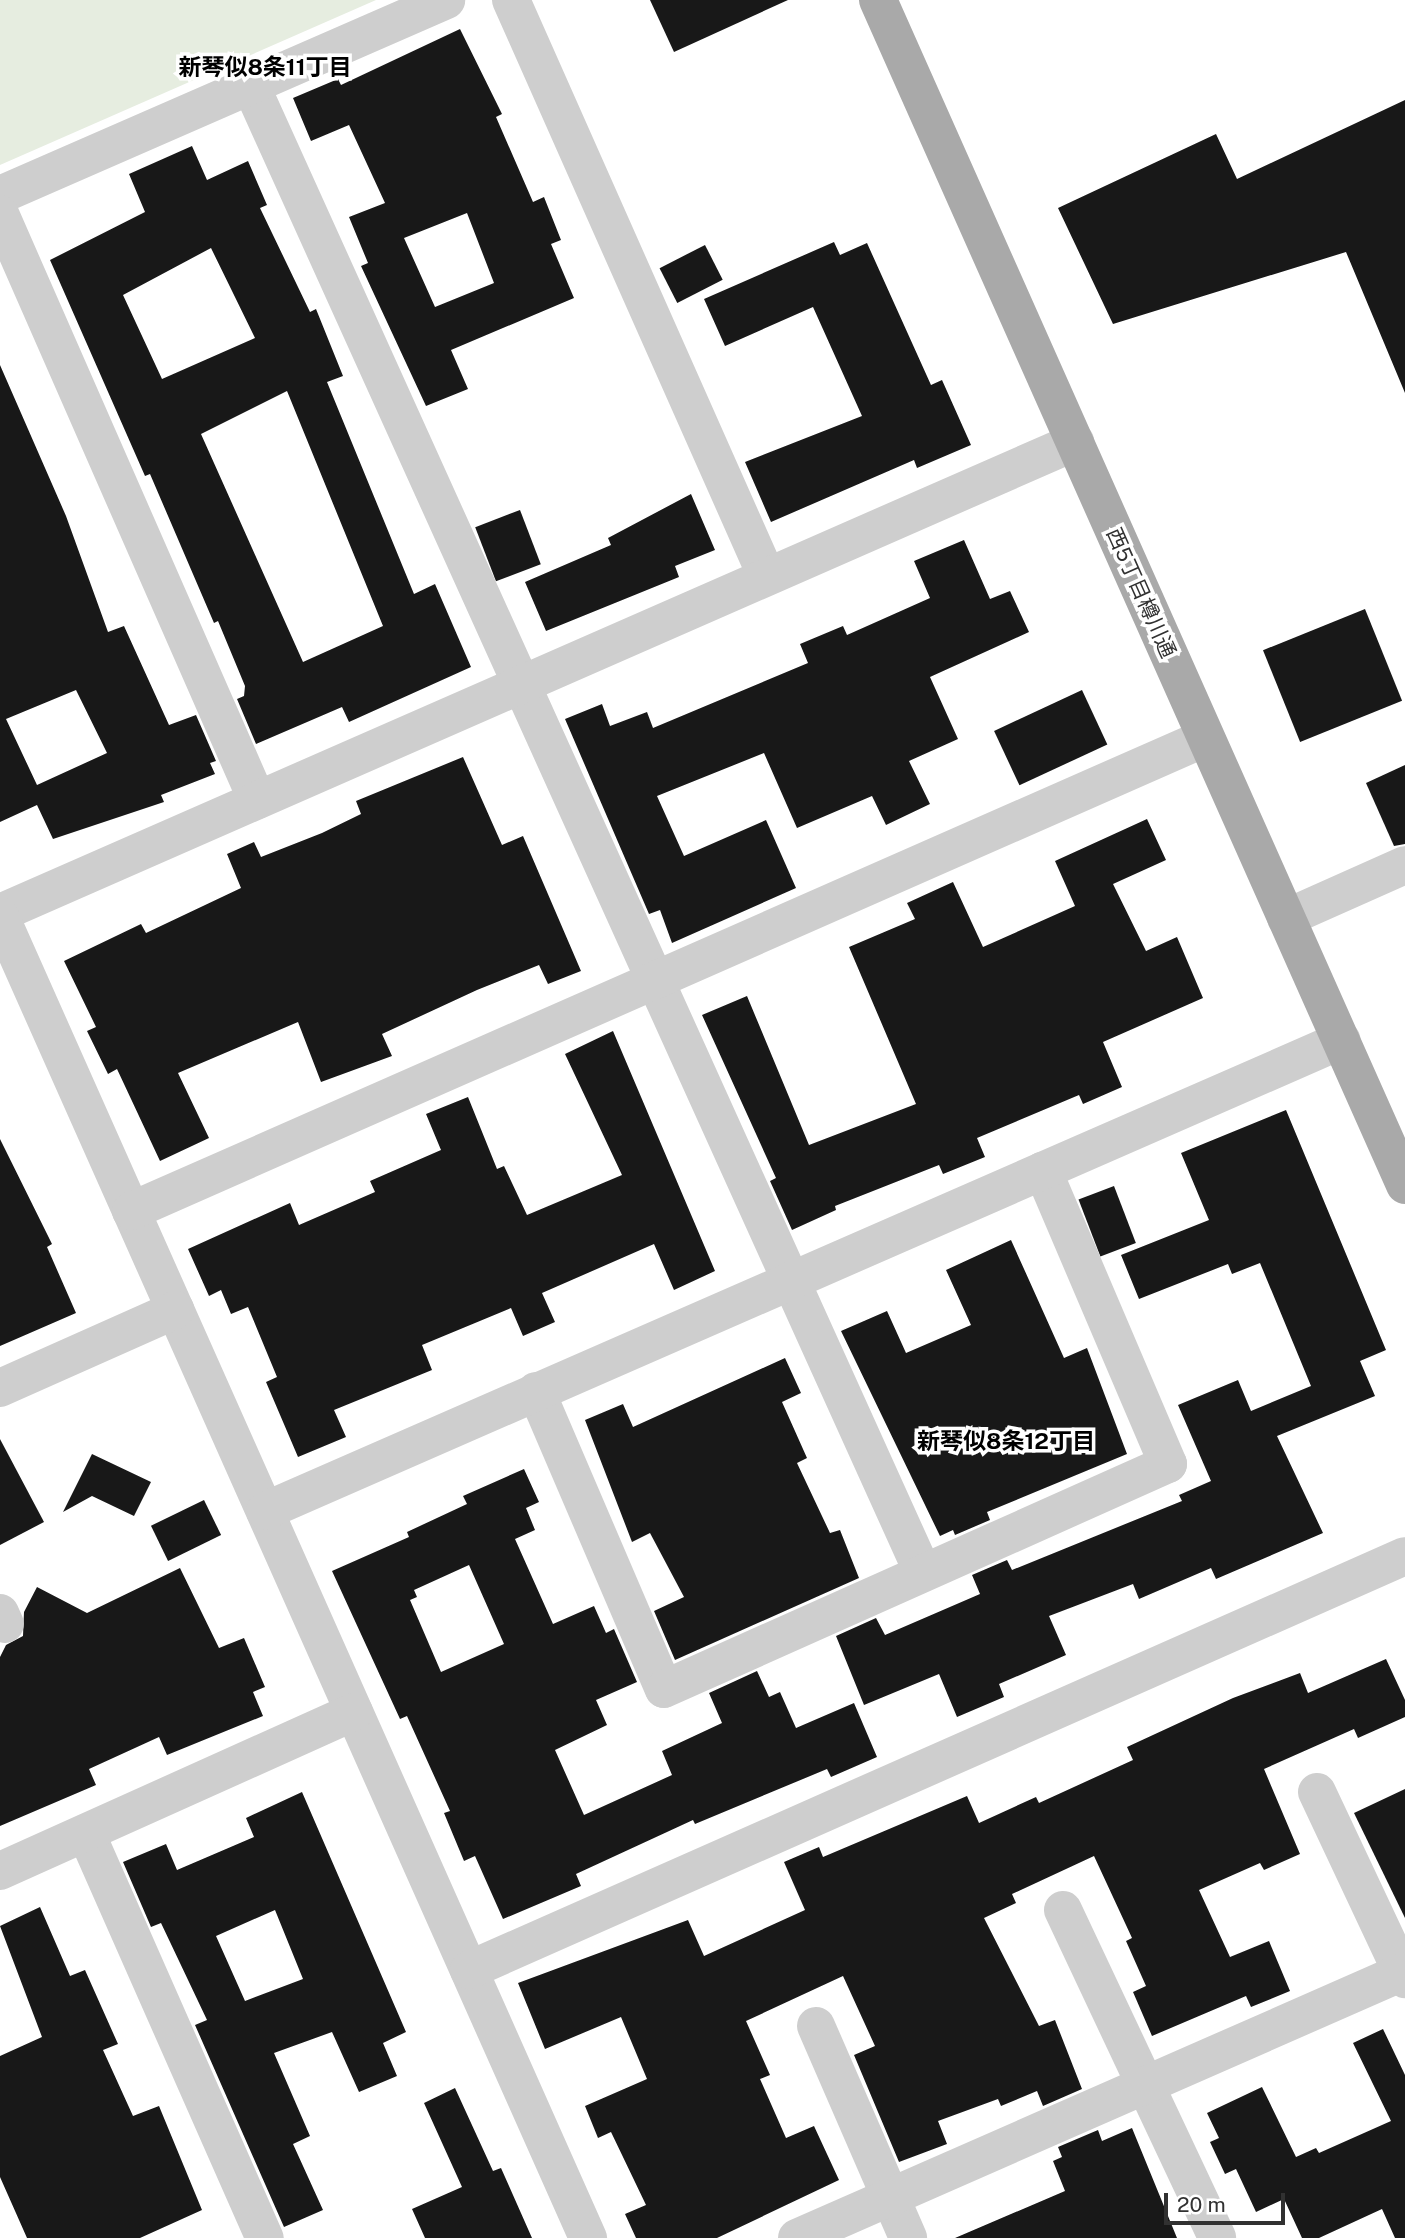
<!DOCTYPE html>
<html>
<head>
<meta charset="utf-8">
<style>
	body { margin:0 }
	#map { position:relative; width:1405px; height:2238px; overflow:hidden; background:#fff; font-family:"Public Sans","Noto Sans JP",sans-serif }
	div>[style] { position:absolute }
	.green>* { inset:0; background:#e6ede0 }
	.building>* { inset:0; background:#181818; transform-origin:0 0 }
	.minor>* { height:38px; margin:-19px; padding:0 19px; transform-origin:19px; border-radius:19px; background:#cecece }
	.major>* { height:38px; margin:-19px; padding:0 19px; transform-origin:19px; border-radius:19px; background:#a9a9a9 }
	span { translate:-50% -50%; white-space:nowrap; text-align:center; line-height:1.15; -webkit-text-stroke:7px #fff; paint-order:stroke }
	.street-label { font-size:21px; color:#313131 }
	.neighbourhood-label { font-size:23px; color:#000; font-weight:700 }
	.scale { position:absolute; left:1164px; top:2193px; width:121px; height:32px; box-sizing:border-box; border:4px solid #313131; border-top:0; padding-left:9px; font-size:21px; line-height:24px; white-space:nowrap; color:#313131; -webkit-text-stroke:5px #fff; paint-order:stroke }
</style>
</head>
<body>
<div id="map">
	<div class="green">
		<i style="clip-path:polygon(0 0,376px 0,0 165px)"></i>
	</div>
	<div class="building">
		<i style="clip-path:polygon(650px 0,788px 0,674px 52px)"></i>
		<i style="clip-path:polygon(evenodd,460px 29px,502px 114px,496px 117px,533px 202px,544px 197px,561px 240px,551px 244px,574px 298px,451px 350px,468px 389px,426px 406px,361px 266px,368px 263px,349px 217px,385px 203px,349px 125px,311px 141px,293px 98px,338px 79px,341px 85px,460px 29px,467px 213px,494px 283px,435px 307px,404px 238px,467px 213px)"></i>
		<i style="clip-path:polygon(1405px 100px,1405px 393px,1346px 252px,1113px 324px,1058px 208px,1216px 134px,1237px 179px)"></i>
		<i style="clip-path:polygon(evenodd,192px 146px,207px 180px,248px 161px,267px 205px,260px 208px,310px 312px,316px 309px,343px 376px,327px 382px,414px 594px,435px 584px,471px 667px,349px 722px,342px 707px,256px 744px,237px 699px,244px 696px,245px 686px,218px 621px,214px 623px,150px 474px,145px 476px,50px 260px,145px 212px,129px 174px,192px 146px,211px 248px,255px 338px,162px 379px,123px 295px,211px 248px,192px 146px,287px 391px,383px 626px,303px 662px,201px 434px,287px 391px)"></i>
		<i style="clip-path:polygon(834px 242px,840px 255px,867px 243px,931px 385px,942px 380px,971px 445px,917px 468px,914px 460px,771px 522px,745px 462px,862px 416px,813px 307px,725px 346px,704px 299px)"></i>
		<i style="left:705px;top:245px;width:39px;height:51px;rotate:63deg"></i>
		<i style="clip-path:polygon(evenodd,0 365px,66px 516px,108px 632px,124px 626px,169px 725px,196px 715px,216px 761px,210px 763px,215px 774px,161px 795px,164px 802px,53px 839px,37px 805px,0 822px,0 365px,76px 690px,107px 753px,37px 785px,6px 719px,76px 690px)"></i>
		<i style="clip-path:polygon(691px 494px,715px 550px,675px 566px,679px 577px,546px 631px,525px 582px,611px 545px,608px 538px)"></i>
		<i style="left:520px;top:510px;width:58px;height:48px;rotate:69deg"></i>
		<i style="clip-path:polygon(964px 540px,990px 599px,1010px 591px,1029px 632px,930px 677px,958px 739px,909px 761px,930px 804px,886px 825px,872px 796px,797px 828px,764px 753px,657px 796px,684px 856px,766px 820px,796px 888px,672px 943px,660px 910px,649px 914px,565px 719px,602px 704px,610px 726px,647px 712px,653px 728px,808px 663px,800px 644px,843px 626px,847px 635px,930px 598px,914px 561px)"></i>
		<i style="left:1365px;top:609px;width:99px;height:110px;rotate:68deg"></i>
		<i style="left:1082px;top:690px;width:60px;height:97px;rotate:65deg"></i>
		<i style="clip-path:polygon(463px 757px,502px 845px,523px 836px,581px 971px,548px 984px,539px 965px,477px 990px,382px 1034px,392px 1056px,321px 1082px,298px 1022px,178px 1073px,209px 1138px,160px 1161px,117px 1069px,108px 1074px,87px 1031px,96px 1027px,64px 961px,141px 924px,146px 933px,241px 888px,227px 854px,254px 842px,261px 857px,322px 833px,361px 814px,356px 801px)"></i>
		<i style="clip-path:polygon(1405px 765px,1405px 844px,1394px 846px,1366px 783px)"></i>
		<i style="clip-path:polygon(1147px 819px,1166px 860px,1113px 884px,1146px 951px,1177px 937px,1203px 998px,1103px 1042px,1122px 1087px,1083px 1104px,1079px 1095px,977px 1138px,985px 1157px,943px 1174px,939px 1165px,835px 1206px,836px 1210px,792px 1230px,770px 1181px,776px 1178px,702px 1015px,747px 996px,809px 1145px,916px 1104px,849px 947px,915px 919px,907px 903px,953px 882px,983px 947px,1075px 906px,1055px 861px)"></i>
		<i style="clip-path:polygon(613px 1031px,715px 1271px,674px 1290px,654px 1244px,542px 1293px,555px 1322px,523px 1336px,511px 1308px,422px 1345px,432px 1370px,334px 1410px,346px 1437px,298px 1457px,266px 1382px,277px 1377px,248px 1307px,231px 1314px,221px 1290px,209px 1296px,188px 1249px,290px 1203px,299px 1225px,375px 1192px,370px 1181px,441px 1150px,426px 1114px,468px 1097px,497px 1169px,504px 1166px,527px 1215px,622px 1175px,565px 1054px)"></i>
		<i style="clip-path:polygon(1286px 1110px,1386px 1350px,1360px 1361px,1375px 1396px,1277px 1436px,1323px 1533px,1216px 1579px,1211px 1568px,1139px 1599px,1133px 1584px,1049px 1616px,1066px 1655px,999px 1684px,1004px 1697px,957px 1717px,939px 1674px,864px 1705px,836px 1636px,876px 1618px,885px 1635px,980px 1594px,972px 1575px,1007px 1560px,1012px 1570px,1182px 1501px,1179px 1495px,1211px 1481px,1178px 1405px,1238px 1380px,1251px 1411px,1311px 1386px,1260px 1263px,1232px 1274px,1228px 1264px,1139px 1299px,1121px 1255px,1209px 1220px,1181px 1153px)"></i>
		<i style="clip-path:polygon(0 1139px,52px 1244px,47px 1247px,76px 1313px,0 1346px)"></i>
		<i style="left:1114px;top:1186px;width:61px;height:38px;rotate:69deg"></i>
		<i style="clip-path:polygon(1011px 1240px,1064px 1358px,1087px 1348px,1127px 1454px,987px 1512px,990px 1520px,955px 1535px,953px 1530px,940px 1536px,841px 1331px,887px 1311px,906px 1353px,971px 1325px,946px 1270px)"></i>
		<i style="clip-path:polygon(785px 1358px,801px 1393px,782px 1402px,807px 1458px,797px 1463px,830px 1533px,840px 1530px,859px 1578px,675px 1660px,654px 1611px,684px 1597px,650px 1533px,632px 1542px,585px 1420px,623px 1404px,633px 1427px)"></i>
		<i style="clip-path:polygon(0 1439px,44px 1522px,0 1545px)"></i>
		<i style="clip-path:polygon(92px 1454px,151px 1482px,134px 1516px,92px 1496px,63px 1512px)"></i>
		<i style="clip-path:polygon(evenodd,524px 1469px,539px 1502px,526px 1508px,535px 1530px,515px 1539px,553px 1624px,594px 1606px,606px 1633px,614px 1629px,637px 1682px,596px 1700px,607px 1725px,555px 1750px,584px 1815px,672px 1775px,662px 1751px,722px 1723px,709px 1693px,757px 1671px,769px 1697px,780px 1692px,796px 1728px,854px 1703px,877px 1757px,831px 1777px,827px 1769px,695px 1824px,693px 1820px,576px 1874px,581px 1886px,503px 1919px,475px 1856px,464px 1861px,444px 1813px,450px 1811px,407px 1716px,400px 1719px,332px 1571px,409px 1537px,407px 1532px,467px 1504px,463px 1496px,524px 1469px,469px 1565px,504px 1644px,441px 1672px,410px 1600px,417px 1597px,414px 1590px,469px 1565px)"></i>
		<i style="left:204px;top:1500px;width:39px;height:59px;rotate:64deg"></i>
		<i style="clip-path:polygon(180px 1568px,219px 1648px,244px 1638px,265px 1687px,253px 1692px,263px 1716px,167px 1755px,159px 1737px,89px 1769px,96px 1785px,0 1826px,0 1657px,6px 1645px,23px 1636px,24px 1612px,37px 1587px,87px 1613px)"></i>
		<i style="clip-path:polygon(1386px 1659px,1405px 1700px,1405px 1717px,1358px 1738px,1354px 1729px,1264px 1769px,1300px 1854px,1264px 1870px,1260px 1863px,1199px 1890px,1230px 1957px,1269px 1941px,1290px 1991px,1251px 2007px,1246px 1996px,1152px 2036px,1133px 1992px,1146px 1986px,1126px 1941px,1132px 1938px,1094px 1856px,1012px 1894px,1016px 1903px,984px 1918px,1039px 2026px,1055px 2020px,1082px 2089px,1043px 2106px,1037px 2091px,1001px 2106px,998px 2099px,938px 2121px,947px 2144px,899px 2162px,854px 2055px,875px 2046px,843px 1976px,746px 2021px,770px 2075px,760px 2079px,786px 2138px,814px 2126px,839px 2180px,717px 2238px,636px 2238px,625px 2214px,646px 2205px,611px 2132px,598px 2138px,585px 2106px,647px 2079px,621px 2017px,545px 2049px,518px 1983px,688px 1920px,704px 1956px,805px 1910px,784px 1862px,819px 1847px,823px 1857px,967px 1796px,979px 1823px,1036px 1797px,1039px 1803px,1133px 1760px,1127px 1747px,1233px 1698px,1300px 1673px,1308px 1693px)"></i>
		<i style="clip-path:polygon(1405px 1789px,1405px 1918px,1354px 1813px)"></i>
		<i style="clip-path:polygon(evenodd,302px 1792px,406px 2032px,383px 2043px,397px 2076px,359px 2092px,332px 2032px,274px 2053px,310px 2136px,293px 2144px,323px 2210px,284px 2227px,195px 2025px,207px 2020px,161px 1923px,151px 1927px,123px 1862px,166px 1844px,177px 1870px,254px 1837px,246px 1818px,302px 1792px,275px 1910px,303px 1979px,245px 2001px,216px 1936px,275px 1910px)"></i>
		<i style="clip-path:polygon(40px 1907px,70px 1976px,85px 1970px,118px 2044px,103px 2050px,133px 2116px,159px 2106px,202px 2210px,140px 2238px,27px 2238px,0 2177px,0 2056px,42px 2037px,0 1926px)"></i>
		<i style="clip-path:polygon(1383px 2029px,1405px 2075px,1405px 2238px,1395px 2238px,1382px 2209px,1319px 2238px,1302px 2238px,1284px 2199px,1256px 2212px,1236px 2169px,1225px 2174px,1210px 2142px,1219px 2138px,1207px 2113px,1262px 2087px,1296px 2157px,1316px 2148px,1319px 2153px,1391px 2121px,1353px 2043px)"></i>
		<i style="clip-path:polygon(455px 2088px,493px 2171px,501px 2168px,532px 2238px,425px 2238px,412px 2209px,462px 2187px,424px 2103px)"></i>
		<i style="clip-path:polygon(1132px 2128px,1177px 2238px,955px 2238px,1065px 2191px,1053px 2161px,1062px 2157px,1058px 2147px,1098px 2130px,1102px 2141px)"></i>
	</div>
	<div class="minor">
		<i style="left:511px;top:0;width:629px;rotate:66.08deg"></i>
		<i style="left:251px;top:86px;width:1630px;rotate:65.68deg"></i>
		<i style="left:0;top:195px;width:487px;rotate:-23.6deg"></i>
		<i style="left:0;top:214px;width:640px;rotate:66.32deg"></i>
		<i style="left:0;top:913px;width:1174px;rotate:-23.66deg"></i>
		<i style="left:0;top:916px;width:1447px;rotate:66.02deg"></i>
		<i style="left:1286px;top:918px;width:130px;rotate:-24deg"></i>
		<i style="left:131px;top:1211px;width:1174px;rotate:-23.77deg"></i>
		<i style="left:0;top:1388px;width:192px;rotate:-24deg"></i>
		<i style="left:536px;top:1391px;width:324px;rotate:66.8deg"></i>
		<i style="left:664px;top:1689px;width:552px;rotate:-24.06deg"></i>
		<i style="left:1168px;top:1464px;width:319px;rotate:-113.1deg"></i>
		<i style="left:265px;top:1511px;width:1175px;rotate:-23.62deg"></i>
		<i style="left:0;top:1613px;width:12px;rotate:66deg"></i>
		<i style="left:1317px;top:1792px;width:207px;rotate:64.8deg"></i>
		<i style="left:86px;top:1833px;width:443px;rotate:66.2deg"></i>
		<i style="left:0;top:1871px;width:388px;rotate:-24.2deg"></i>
		<i style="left:1063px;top:1910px;width:362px;rotate:64.8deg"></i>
		<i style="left:469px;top:1970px;width:1023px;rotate:-23.86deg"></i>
		<i style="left:816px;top:2026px;width:231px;rotate:66.5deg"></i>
		<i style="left:797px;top:2238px;width:664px;rotate:-23.71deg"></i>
	</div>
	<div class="major">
		<i style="left:878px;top:0;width:1297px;rotate:66.02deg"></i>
	</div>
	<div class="street-label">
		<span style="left:1141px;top:593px;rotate:66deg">西5丁目樽川通</span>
	</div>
	<div class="neighbourhood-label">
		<span style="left:265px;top:67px">新琴似8条11丁目</span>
		<span style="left:1006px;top:1441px">新琴似8条12丁目</span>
	</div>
	<div class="scale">20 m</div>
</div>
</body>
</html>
